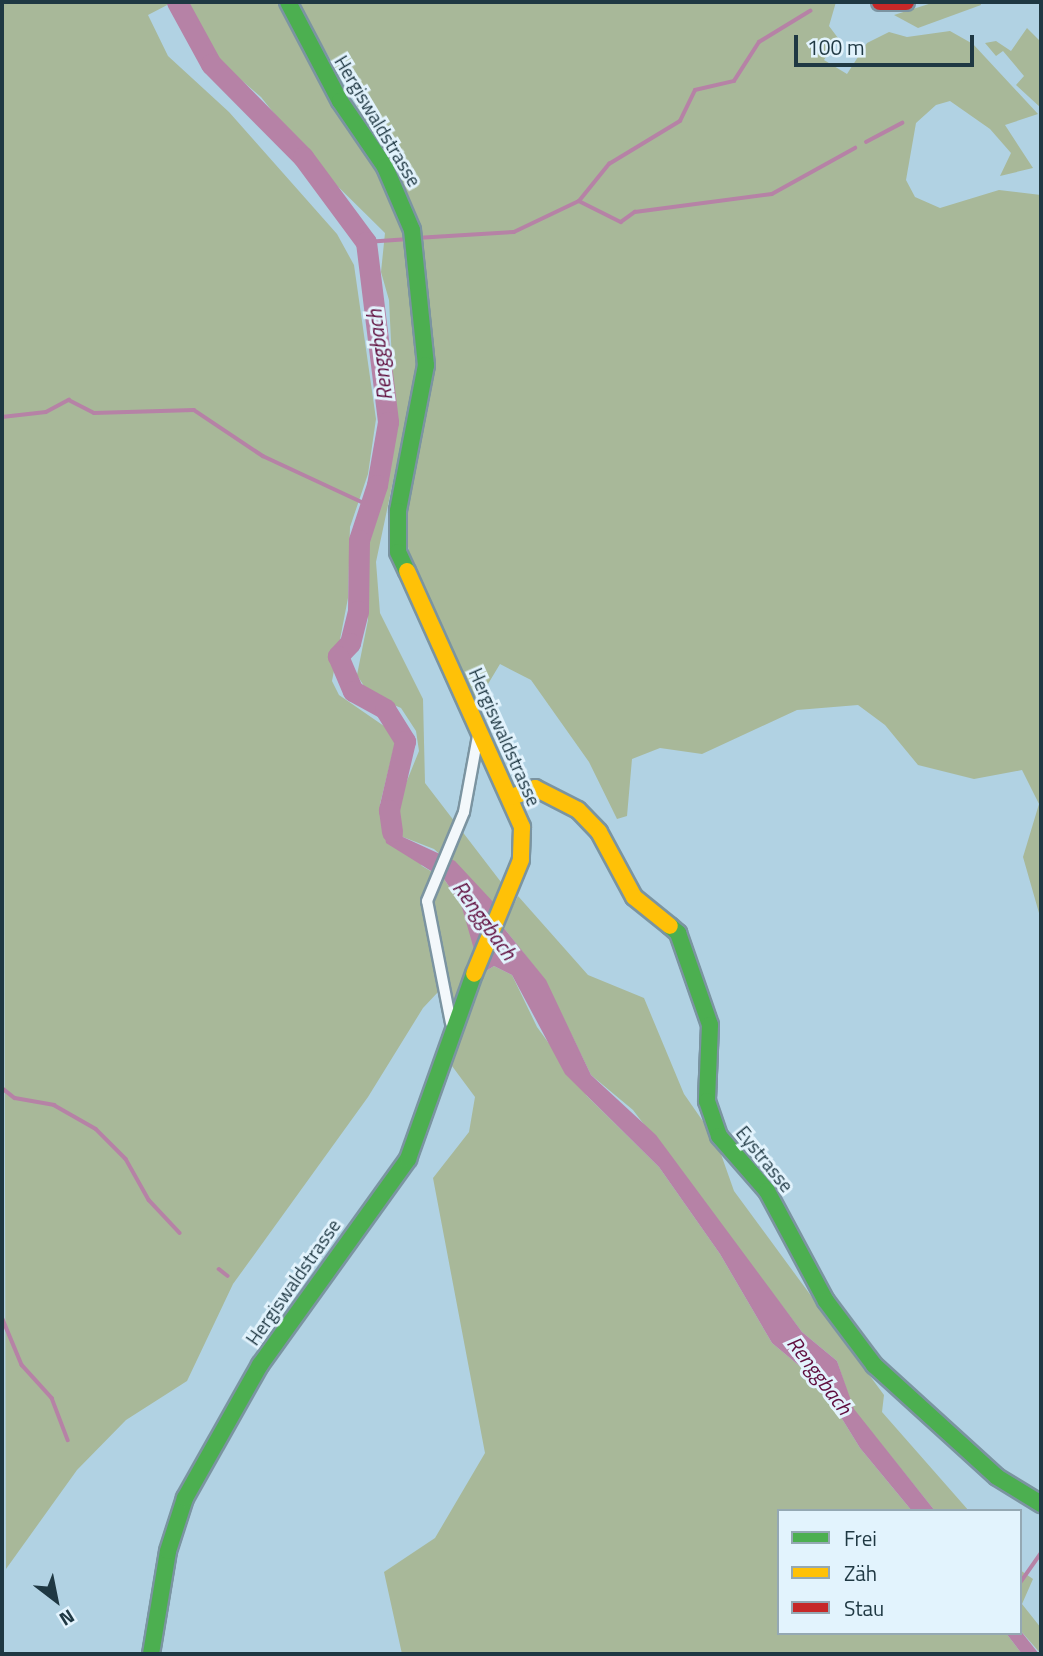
<!DOCTYPE html>
<html>
<head>
<meta charset="utf-8">
<style>
	body { margin:0 }
	#map { position:relative; width:1043px; height:1656px; overflow:hidden; background:#b1d2e3; font-family:"Titillium Web",sans-serif }
	div>[style] { position:absolute }
	.green>* { inset:0; background:#a8b899 }
	.water>* { inset:0; background:#b682a6 }
	.stream>* { height:3.5px; margin:-1.75px; padding:0 1.75px; transform-origin:1.75px; border-radius:1.75px; background:#b682a6 }
	.river>* { height:21px; margin:-10.5px; padding:0 10.5px; transform-origin:10.5px; border-radius:10.5px; background:#b682a6 }
	.roads { filter:drop-shadow(2px 0 #7b94a1) drop-shadow(-2px 0 #7b94a1) drop-shadow(0 2px #7b94a1) drop-shadow(0 -2px #7b94a1) }
	.street>* { height:10px; margin:-5px; padding:0 5px; transform-origin:5px; border-radius:5px; background:#f3f8fb }
	.fast>* { height:16px; margin:-8px; padding:0 8px; transform-origin:8px; border-radius:8px; background:#4caf50 }
	.slow>* { height:16px; margin:-8px; padding:0 8px; transform-origin:8px; border-radius:8px; background:#ffc107 }
	.jam>* { height:16px; margin:-8px; padding:0 8px; transform-origin:8px; border-radius:8px; background:#c62828 }
	span { translate:-50% -50%; white-space:nowrap; text-align:center; line-height:1.15; -webkit-text-stroke:6px #e2f3fd; paint-order:stroke }
	.street-label { font-size:19px; color:#1f3843 }
	.water-label { font-size:21px; color:#5f0c3d; font-style:italic }
	.frame { position:absolute; inset:0; border:4px solid #1f3843; pointer-events:none }
	.legend { position:absolute; left:777px; top:1509px; width:245px; height:126px; box-sizing:border-box; background:#e2f3fd; border:2px solid #94a8b3; margin:0; padding:9px 12px; list-style:none; font-size:21px; color:#1f3843 }
	.legend li { display:flex; align-items:center; gap:14px; height:35px }
	.legend b { width:35px; border:2px solid #94a8b3 }
	.north { position:absolute; left:21px; top:1565px; width:70px; height:70px; -webkit-text-stroke:5px #e2f3fd; paint-order:stroke; rotate:148deg; font-size:19px; font-weight:700; line-height:28px; text-align:center; color:#1f3843 }
	.north::after { content:''; display:block; margin:auto; width:24px; height:32px; background:#1f3843; clip-path:polygon(50% 0,100% 100%,50% 72%,0 100%) }
	.scale { position:absolute; left:794px; top:35px; width:180px; height:32px; box-sizing:border-box; border:4px solid #1f3843; border-top:0; padding-left:9px; font-size:21px; line-height:24px; white-space:nowrap; color:#1f3843; -webkit-text-stroke:5px #e2f3fd; paint-order:stroke }
</style>
</head>
<body>
<div id="map">
	<div class="green">
		<i style="clip-path:polygon(2px 2px,173px 2px,148px 15px,168px 56px,229px 112px,337px 234px,354px 265px,376px 419px,368px 474px,350px 527px,348px 598px,332px 681px,339px 695px,397px 735px,380px 804px,422px 866px,444px 879px,461px 904px,476px 949px,454px 1005px,451px 995px,439px 991px,423px 1008px,368px 1097px,233px 1284px,187px 1381px,126px 1420px,77px 1470px,6px 1569px)"></i>
		<i style="clip-path:polygon(187px 2px,282px 2px,403px 220px,419px 359px,409px 435px,402px 439px,376px 562px,380px 613px,423px 699px,425px 783px,504px 886px,496px 905px,434px 849px,403px 837px,397px 827px,398px 803px,419px 751px,416px 731px,401px 708px,369px 694px,357px 675px,368px 620px,365px 535px,395px 423px,389px 300px,381px 272px,385px 233px,311px 160px,261px 97px,209px 52px)"></i>
		<i style="clip-path:polygon(297px 2px,836px 2px,829px 26px,838px 38px,824px 60px,847px 74px,867px 43px,889px 32px,907px 37px,950px 31px,973px 44px,1038px 114px,1005px 125px,1033px 168px,1000px 176px,1011px 153px,990px 129px,950px 101px,936px 105px,916px 123px,906px 180px,915px 197px,940px 208px,999px 190px,1041px 195px,1041px 920px,1023px 857px,1039px 804px,1022px 770px,974px 779px,918px 765px,885px 725px,858px 705px,797px 710px,702px 754px,660px 748px,632px 759px,627px 816px,617px 819px,589px 762px,531px 680px,500px 664px,479px 699px,473px 695px,413px 569px,401px 516px,434px 362px,418px 228px,384px 152px)"></i>
		<i style="clip-path:polygon(935px 2px,980px 2px,981px 5px,918px 28px,894px 15px)"></i>
		<i style="clip-path:polygon(1027px 28px,1041px 42px,1041px 108px,1016px 85px,1024px 76px,1003px 51px,996px 56px,985px 43px,996px 41px,1011px 51px)"></i>
		<i style="clip-path:polygon(518px 896px,588px 975px,644px 998px,684px 1094px,716px 1140px,734px 1191px,884px 1395px,882px 1412px,969px 1511px,935px 1511px,853px 1409px,837px 1361px,802px 1332px,633px 1110px,591px 1075px,545px 980px,503px 927px)"></i>
		<i style="clip-path:polygon(494px 966px,512px 975px,537px 1027px,587px 1096px,659px 1167px,720px 1254px,772px 1343px,820px 1383px,860px 1448px,912px 1511px,779px 1511px,779px 1633px,1006px 1633px,1022px 1654px,402px 1654px,384px 1572px,435px 1538px,485px 1453px,433px 1178px,469px 1132px,475px 1097px,452px 1066px,464px 1012px,481px 974px)"></i>
		<i style="clip-path:polygon(1020px 1570px,1033px 1579px,1022px 1604px,1041px 1628px,1041px 1654px,1020px 1630px)"></i>
	</div>
	<div class="water">
		<i style="clip-path:polygon(398px 803px,395px 818px,403px 837px,455px 861px,496px 905px,503px 927px,546px 980px,591px 1075px,656px 1135px,802px 1332px,837px 1361px,854px 1409px,935px 1511px,912px 1511px,860px 1448px,820px 1383px,772px 1343px,720px 1254px,659px 1167px,565px 1074px,512px 975px,494px 966px,481px 974px,461px 904px,444px 879px,386px 843px,380px 804px)"></i>
		<i style="clip-path:polygon(1020px 1630px,1039px 1654px,1022px 1654px,1006px 1633px)"></i>
	</div>
	<div class="stream">
		<i style="left:866px;top:142px;width:41px;rotate:-27.8deg"></i>
		<i style="left:579px;top:201px;width:48px;rotate:-51deg"></i>
		<i style="left:609px;top:164px;width:83px;rotate:-31.2deg"></i>
		<i style="left:680px;top:121px;width:34px;rotate:-64deg"></i>
		<i style="left:695px;top:90px;width:40px;rotate:-13deg"></i>
		<i style="left:734px;top:81px;width:46px;rotate:-57.3deg"></i>
		<i style="left:759px;top:42px;width:60px;rotate:-31.3deg"></i>
		<i style="left:416px;top:238px;width:98px;rotate:-3.5deg"></i>
		<i style="left:514px;top:232px;width:72px;rotate:-25.5deg"></i>
		<i style="left:579px;top:201px;width:47px;rotate:26.6deg"></i>
		<i style="left:621px;top:222px;width:17px;rotate:-36deg"></i>
		<i style="left:635px;top:212px;width:138px;rotate:-7.5deg"></i>
		<i style="left:772px;top:194px;width:95px;rotate:-29deg"></i>
		<i style="left:366px;top:242px;width:43px;rotate:-4deg"></i>
		<i style="left:2px;top:417px;width:44px;rotate:-6.5deg"></i>
		<i style="left:46px;top:412px;width:26px;rotate:-28deg"></i>
		<i style="left:69px;top:400px;width:28px;rotate:27deg"></i>
		<i style="left:94px;top:413px;width:100px;rotate:-1.7deg"></i>
		<i style="left:194px;top:410px;width:83px;rotate:33.7deg"></i>
		<i style="left:263px;top:456px;width:118px;rotate:25deg"></i>
		<i style="left:2px;top:1088px;width:16px;rotate:38deg"></i>
		<i style="left:15px;top:1098px;width:40px;rotate:10deg"></i>
		<i style="left:54px;top:1105px;width:48px;rotate:29.7deg"></i>
		<i style="left:96px;top:1129px;width:42px;rotate:45deg"></i>
		<i style="left:126px;top:1159px;width:47px;rotate:60.7deg"></i>
		<i style="left:149px;top:1200px;width:45px;rotate:46.8deg"></i>
		<i style="left:219px;top:1269px;width:11px;rotate:38deg"></i>
		<i style="left:2px;top:1317px;width:52px;rotate:67.4deg"></i>
		<i style="left:22px;top:1365px;width:45px;rotate:47.7deg"></i>
		<i style="left:52px;top:1398px;width:45px;rotate:69.1deg"></i>
		<i style="left:1020px;top:1583px;width:37px;rotate:-55deg"></i>
	</div>
	<div class="river">
		<i style="left:177px;top:2px;width:71px;rotate:61.3deg"></i>
		<i style="left:211px;top:64px;width:131px;rotate:45.3deg"></i>
		<i style="left:303px;top:157px;width:106px;rotate:53.5deg"></i>
		<i style="left:366px;top:242px;width:181px;rotate:83deg"></i>
		<i style="left:388px;top:422px;width:64px;rotate:99.9deg"></i>
		<i style="left:377px;top:485px;width:58px;rotate:108.1deg"></i>
		<i style="left:359px;top:540px;width:71px;rotate:90.8deg"></i>
		<i style="left:358px;top:611px;width:33px;rotate:104deg"></i>
		<i style="left:350px;top:643px;width:18px;rotate:133deg"></i>
		<i style="left:338px;top:656px;width:38px;rotate:67deg"></i>
		<i style="left:353px;top:691px;width:37px;rotate:29deg"></i>
		<i style="left:385px;top:709px;width:38px;rotate:58deg"></i>
		<i style="left:405px;top:741px;width:71px;rotate:103.1deg"></i>
		<i style="left:389px;top:810px;width:22px;rotate:82deg"></i>
	</div>
	<div class="roads">
		<div class="street">
			<i style="left:451px;top:1023px;width:124px;rotate:-101.1deg"></i>
			<i style="left:427px;top:901px;width:96px;rotate:-67.4deg"></i>
			<i style="left:464px;top:812px;width:83px;rotate:-79.6deg"></i>
		</div>
		<div class="fast">
			<i style="left:288px;top:2px;width:112px;rotate:62.3deg"></i>
			<i style="left:340px;top:101px;width:80px;rotate:55.7deg"></i>
			<i style="left:385px;top:167px;width:69px;rotate:66.8deg"></i>
			<i style="left:412px;top:230px;width:136px;rotate:84.1deg"></i>
			<i style="left:426px;top:365px;width:149px;rotate:100.9deg"></i>
			<i style="left:398px;top:511px;width:41px;rotate:90deg"></i>
			<i style="left:398px;top:552px;width:21px;rotate:65deg"></i>
			<i style="left:670px;top:926px;width:11px;rotate:41deg"></i>
			<i style="left:678px;top:933px;width:97px;rotate:70.8deg"></i>
			<i style="left:710px;top:1025px;width:76px;rotate:92.3deg"></i>
			<i style="left:707px;top:1101px;width:37px;rotate:71deg"></i>
			<i style="left:719px;top:1136px;width:73px;rotate:48.9deg"></i>
			<i style="left:767px;top:1191px;width:125px;rotate:61.8deg"></i>
			<i style="left:826px;top:1301px;width:80px;rotate:53.1deg"></i>
			<i style="left:874px;top:1365px;width:166px;rotate:42.3deg"></i>
			<i style="left:997px;top:1477px;width:52px;rotate:31.5deg"></i>
			<i style="left:151px;top:1654px;width:104px;rotate:-80.6deg"></i>
			<i style="left:168px;top:1551px;width:56px;rotate:-72.2deg"></i>
			<i style="left:185px;top:1498px;width:153px;rotate:-60.6deg"></i>
			<i style="left:260px;top:1365px;width:254px;rotate:-54.3deg"></i>
			<i style="left:408px;top:1159px;width:196px;rotate:-70.4deg"></i>
		</div>
		<div class="slow">
			<i style="left:407px;top:571px;width:281px;rotate:65.8deg"></i>
			<i style="left:522px;top:827px;width:33px;rotate:92deg"></i>
			<i style="left:521px;top:860px;width:123px;rotate:112.4deg"></i>
			<i style="left:512px;top:797px;width:25px;rotate:-21deg"></i>
			<i style="left:535px;top:788px;width:48px;rotate:27.1deg"></i>
			<i style="left:578px;top:810px;width:30px;rotate:46deg"></i>
			<i style="left:599px;top:832px;width:74px;rotate:61.7deg"></i>
			<i style="left:634px;top:897px;width:46px;rotate:38.9deg"></i>
		</div>
		<div class="jam">
			<i style="left:880px;top:2px;width:26px"></i>
		</div>
	</div>
	<div class="street-label">
		<span style="left:378px;top:121px;rotate:59deg">Hergiswaldstrasse</span>
		<span style="left:505px;top:737px;rotate:66deg">Hergiswaldstrasse</span>
		<span style="left:765px;top:1159px;rotate:51deg">Eystrasse</span>
		<span style="left:293px;top:1282px;rotate:-55deg">Hergiswaldstrasse</span>
	</div>
	<div class="water-label">
		<span style="left:379px;top:355px;rotate:-97deg">Renggbach</span>
		<span style="left:485px;top:920px;rotate:54deg">Renggbach</span>
		<span style="left:820px;top:1375px;rotate:53deg">Renggbach</span>
	</div>
	<div class="frame"></div>
	<ul class="legend">
	<li><b style="height:9px;background:#4caf50"></b>Frei</li>
	<li><b style="height:9px;background:#ffc107"></b>Zäh</li>
	<li><b style="height:9px;background:#c62828"></b>Stau</li>
	</ul>
	<div class="north">N</div>
	<div class="scale">100 m</div>
</div>
</body>
</html>
